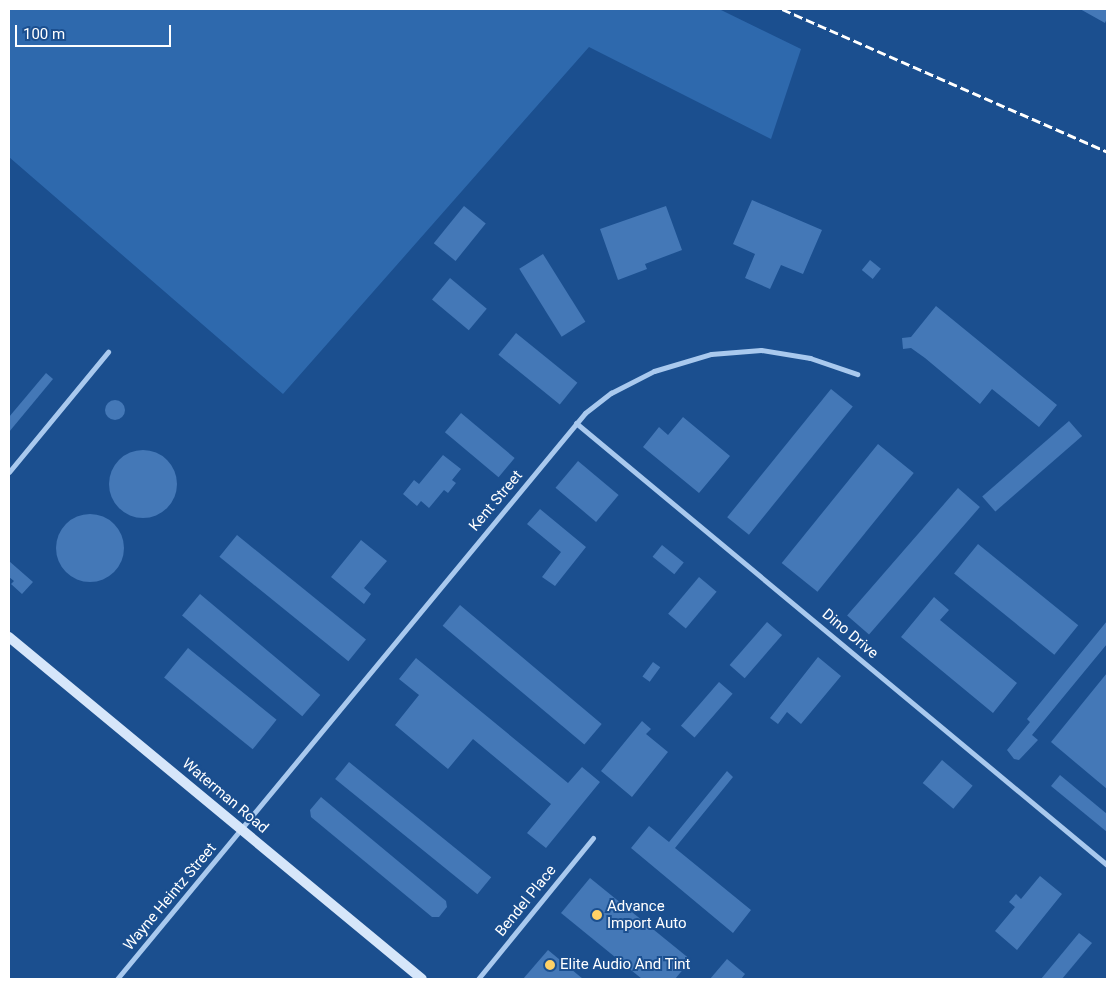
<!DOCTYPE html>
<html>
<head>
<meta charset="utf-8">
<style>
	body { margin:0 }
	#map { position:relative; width:1116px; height:988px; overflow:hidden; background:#1b4f8f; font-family:Roboto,sans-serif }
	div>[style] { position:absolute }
	.green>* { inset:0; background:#2e69ad }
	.building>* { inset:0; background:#4478b7; transform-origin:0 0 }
	.round { border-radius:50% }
	.minor>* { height:5px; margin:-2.5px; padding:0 2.5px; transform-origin:2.5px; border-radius:2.5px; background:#a9c9ee }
	.secondary>* { height:10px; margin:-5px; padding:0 5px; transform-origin:5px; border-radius:5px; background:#d6e6fa }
	.rail>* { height:3px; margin-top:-1.5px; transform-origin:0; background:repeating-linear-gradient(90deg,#fff 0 9px,transparent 0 13px) }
	.dots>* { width:14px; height:14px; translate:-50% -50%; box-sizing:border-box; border:2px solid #1b4f8f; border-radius:50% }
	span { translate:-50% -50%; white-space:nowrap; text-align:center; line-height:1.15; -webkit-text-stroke:4px #1b4f8f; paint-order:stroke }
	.street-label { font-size:15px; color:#fff }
	.poi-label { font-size:15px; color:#fff }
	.left { translate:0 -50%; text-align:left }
	.frame { position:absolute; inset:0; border:10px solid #fff; pointer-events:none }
	.scale { position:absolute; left:15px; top:25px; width:156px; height:22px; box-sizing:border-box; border:2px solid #fff; border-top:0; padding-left:6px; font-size:15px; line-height:18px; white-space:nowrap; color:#fff; -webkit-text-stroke:4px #1b4f8f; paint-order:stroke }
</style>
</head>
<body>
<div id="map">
	<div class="green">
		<i style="clip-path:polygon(9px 9px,719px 9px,801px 49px,771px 139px,589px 47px,283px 394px,9px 157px)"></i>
	</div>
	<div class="building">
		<i style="clip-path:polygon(1080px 9px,1107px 9px,1107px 18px,1105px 23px)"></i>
		<i style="clip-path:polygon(752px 200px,822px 230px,803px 274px,781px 265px,770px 289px,745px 278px,755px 254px,733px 244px)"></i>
		<i style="left:464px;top:206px;width:28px;height:48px;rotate:39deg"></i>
		<i style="clip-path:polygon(666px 206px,682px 250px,645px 264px,647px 269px,618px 280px,600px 229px)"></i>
		<i style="left:543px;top:254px;width:80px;height:28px;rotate:58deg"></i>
		<i style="left:870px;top:260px;width:14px;height:13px;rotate:39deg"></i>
		<i style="left:450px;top:278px;width:48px;height:28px;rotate:40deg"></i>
		<i style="clip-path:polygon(936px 306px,1057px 405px,1039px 427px,992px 389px,980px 404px,925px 358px,911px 348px,903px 349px,902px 338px,911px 337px)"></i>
		<i style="left:516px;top:333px;width:79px;height:28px;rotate:39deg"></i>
		<i style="clip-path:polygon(46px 373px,53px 379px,9px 432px,9px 417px)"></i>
		<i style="left:831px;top:389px;width:28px;height:165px;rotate:39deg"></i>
		<i class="round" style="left:105px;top:400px;width:20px;height:20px"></i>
		<i style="left:461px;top:413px;width:70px;height:25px;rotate:40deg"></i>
		<i style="clip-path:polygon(683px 417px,730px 456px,699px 493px,643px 447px,659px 427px,668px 435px)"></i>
		<i style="left:1069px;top:421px;width:20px;height:115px;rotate:49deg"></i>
		<i style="left:878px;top:444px;width:46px;height:153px;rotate:39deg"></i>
		<i class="round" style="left:109px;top:450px;width:68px;height:68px"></i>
		<i style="clip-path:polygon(443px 455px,461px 469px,452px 480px,456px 483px,448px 493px,444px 490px,429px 508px,421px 501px,417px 506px,403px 494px,414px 480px,419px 484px)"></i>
		<i style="left:578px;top:461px;width:53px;height:35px;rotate:40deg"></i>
		<i style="left:958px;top:488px;width:29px;height:169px;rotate:41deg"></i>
		<i style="clip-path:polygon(540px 509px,586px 547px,555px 586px,542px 577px,561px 552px,527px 524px)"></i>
		<i class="round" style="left:56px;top:514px;width:68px;height:68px"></i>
		<i style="left:237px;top:535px;width:166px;height:28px;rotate:39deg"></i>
		<i style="clip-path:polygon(361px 540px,387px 561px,364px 588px,371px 594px,364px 604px,331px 577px)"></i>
		<i style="left:978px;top:544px;width:129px;height:38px;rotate:39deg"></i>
		<i style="left:662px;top:545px;width:28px;height:15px;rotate:39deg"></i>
		<i style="clip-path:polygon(9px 561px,33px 582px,22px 594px,11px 584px,14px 581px,9px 577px)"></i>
		<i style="left:699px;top:577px;width:23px;height:48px;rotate:40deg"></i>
		<i style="left:200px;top:594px;width:157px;height:28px;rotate:40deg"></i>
		<i style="clip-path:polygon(934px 597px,949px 610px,940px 620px,1017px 683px,993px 713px,901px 637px)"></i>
		<i style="left:460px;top:605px;width:185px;height:27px;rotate:40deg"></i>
		<i style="clip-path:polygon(1107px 621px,1107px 644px,1032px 735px,1038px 740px,1019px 760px,1014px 759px,1007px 750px,1030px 722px,1027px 719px)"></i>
		<i style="left:767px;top:622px;width:20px;height:57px;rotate:41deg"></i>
		<i style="left:188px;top:648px;width:114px;height:38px;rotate:39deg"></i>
		<i style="clip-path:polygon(818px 657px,841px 676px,801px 724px,787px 712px,778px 724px,770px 718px)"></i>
		<i style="clip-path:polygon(416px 658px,568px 783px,582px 767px,600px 782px,546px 848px,527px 833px,551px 804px,473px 739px,448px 769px,395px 725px,419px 695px,399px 679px)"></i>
		<i style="left:653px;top:662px;width:9px;height:18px;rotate:36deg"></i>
		<i style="clip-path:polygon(1107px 673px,1107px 789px,1051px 742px)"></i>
		<i style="left:719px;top:682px;width:18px;height:58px;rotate:41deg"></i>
		<i style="clip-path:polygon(642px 721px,651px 729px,646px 734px,668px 752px,632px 797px,601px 771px)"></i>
		<i style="left:942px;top:760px;width:40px;height:30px;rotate:40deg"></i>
		<i style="left:349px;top:762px;width:183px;height:22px;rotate:39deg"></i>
		<i style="clip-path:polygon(727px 771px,733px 777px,675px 848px,751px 910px,733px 933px,631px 848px,649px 826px,669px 842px)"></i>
		<i style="clip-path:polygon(1060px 775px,1107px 814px,1107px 832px,1051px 786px)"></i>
		<i style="clip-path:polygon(321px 797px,446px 901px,447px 907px,439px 917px,432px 917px,311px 817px,310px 810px)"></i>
		<i style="clip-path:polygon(1040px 876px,1062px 894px,1017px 950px,995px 931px,1015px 907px,1009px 902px,1016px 894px,1021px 899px)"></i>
		<i style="clip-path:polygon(590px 878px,691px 960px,675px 979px,642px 979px,561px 913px)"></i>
		<i style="clip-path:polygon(1079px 933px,1092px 943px,1062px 979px,1041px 979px)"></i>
		<i style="clip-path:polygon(548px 950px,583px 979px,523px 979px)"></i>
		<i style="clip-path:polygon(727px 959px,745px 974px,741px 979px,710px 979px)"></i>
	</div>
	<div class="minor">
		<i style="left:576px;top:423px;width:691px;rotate:39.77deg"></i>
		<i style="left:9px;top:472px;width:156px;rotate:-50.5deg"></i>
		<i style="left:117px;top:979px;width:734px;rotate:-50.41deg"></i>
		<i style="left:585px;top:413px;width:33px;rotate:-38deg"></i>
		<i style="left:611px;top:393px;width:48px;rotate:-27.1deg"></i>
		<i style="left:654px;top:371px;width:59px;rotate:-16.6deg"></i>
		<i style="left:711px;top:354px;width:50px;rotate:-4.6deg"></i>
		<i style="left:761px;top:350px;width:50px;rotate:9.3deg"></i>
		<i style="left:810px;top:358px;width:50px;rotate:18.8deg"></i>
		<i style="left:478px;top:979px;width:182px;rotate:-50.8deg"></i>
	</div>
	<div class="secondary">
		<i style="left:9px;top:637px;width:536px;rotate:39.63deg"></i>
	</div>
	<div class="rail">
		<i style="left:782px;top:9px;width:355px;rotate:23.7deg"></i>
	</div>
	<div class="dots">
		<i style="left:597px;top:915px;background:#ffd166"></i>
		<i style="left:550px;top:965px;background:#ffd166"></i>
	</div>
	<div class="street-label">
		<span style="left:496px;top:501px;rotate:-50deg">Kent Street</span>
		<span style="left:850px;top:634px;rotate:40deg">Dino Drive</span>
		<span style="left:225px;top:796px;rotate:40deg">Waterman Road</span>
		<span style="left:170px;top:897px;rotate:-50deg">Wayne Heintz Street</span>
		<span style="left:526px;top:901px;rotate:-51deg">Bendel Place</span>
	</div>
	<div class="poi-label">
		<span class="left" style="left:607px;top:915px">Advance<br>Import Auto</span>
		<span class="left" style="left:560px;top:965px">Elite Audio And Tint</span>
	</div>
	<div class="frame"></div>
	<div class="scale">100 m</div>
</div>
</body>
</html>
